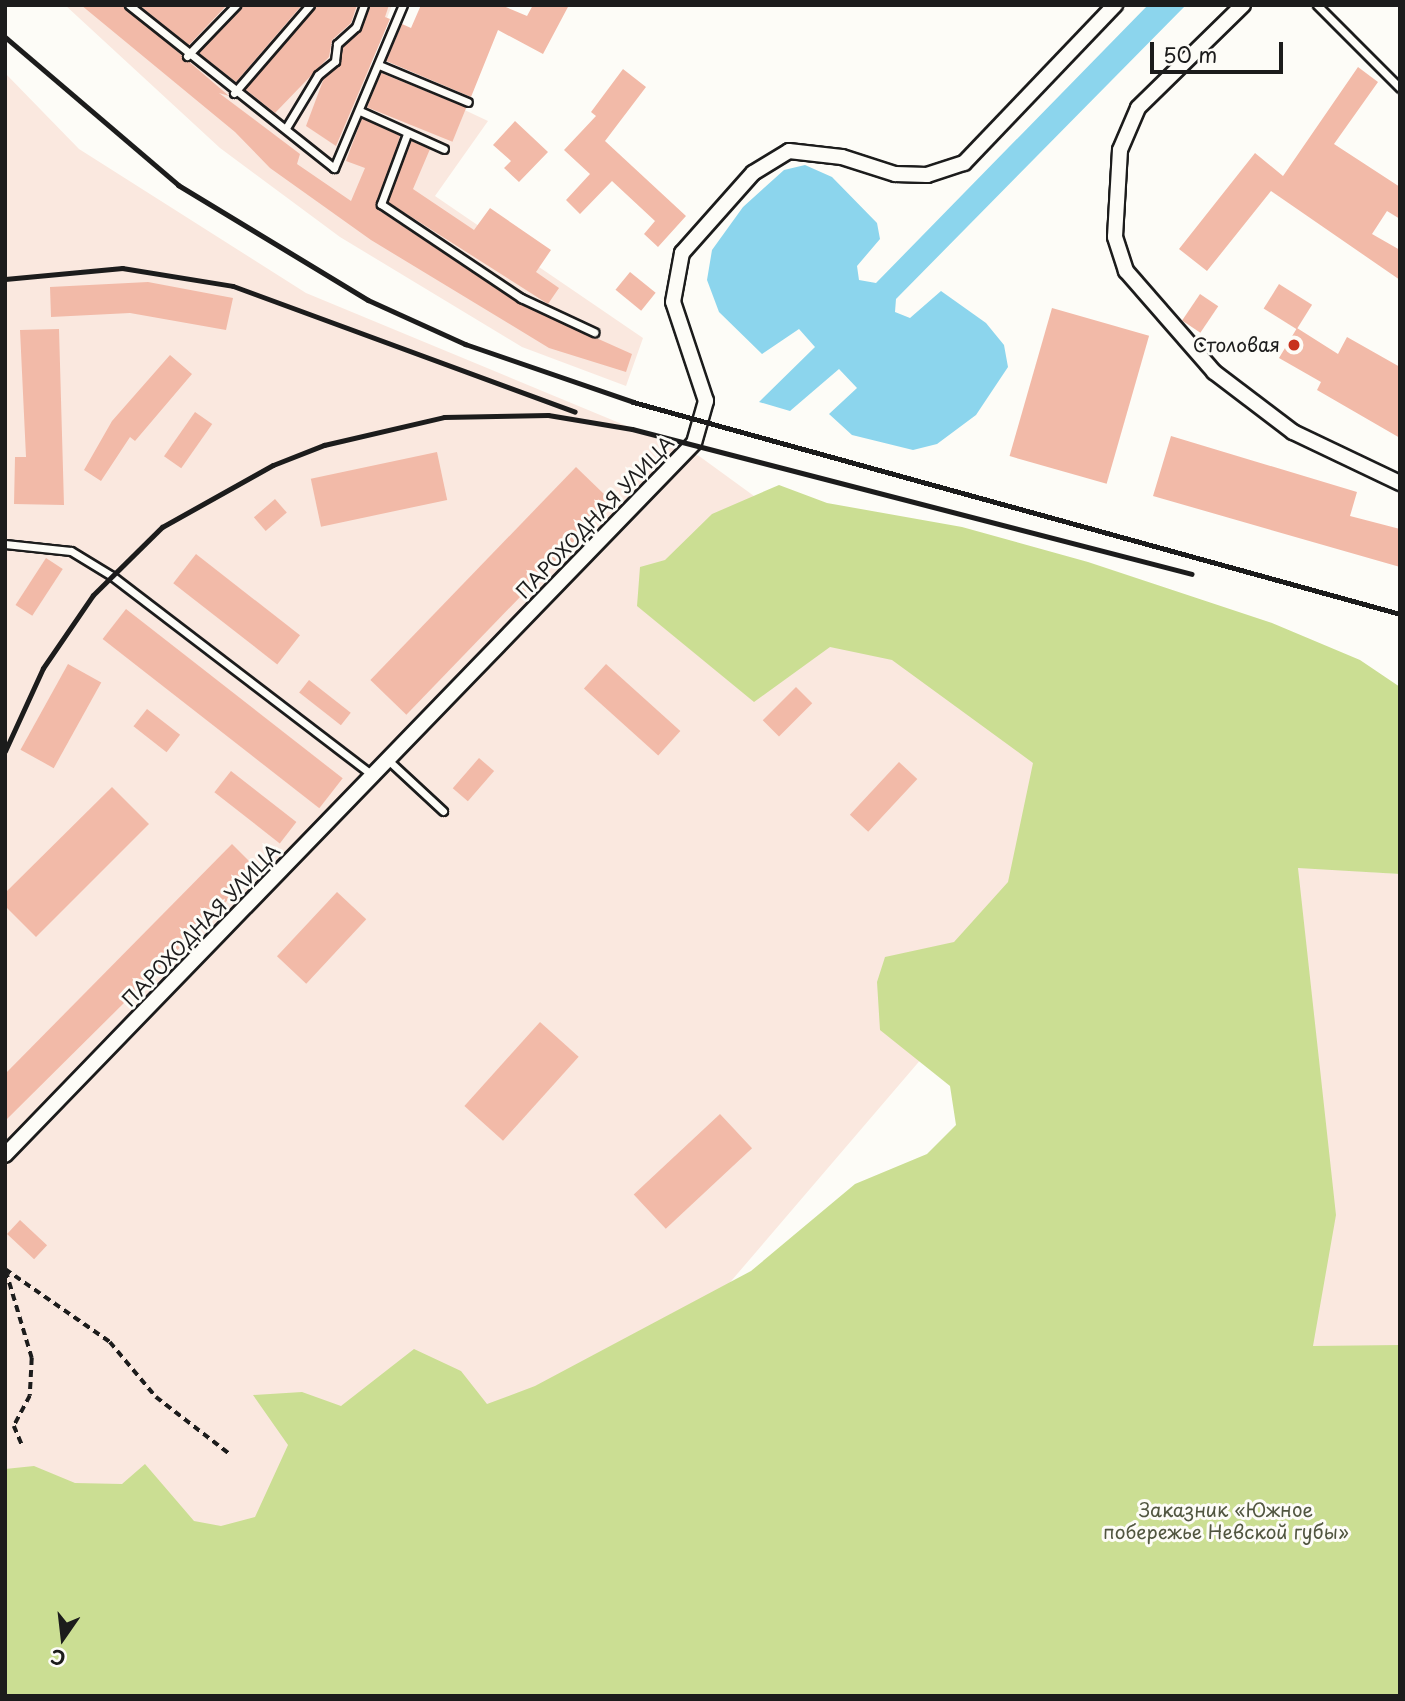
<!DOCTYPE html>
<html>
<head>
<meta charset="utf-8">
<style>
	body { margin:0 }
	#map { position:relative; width:1405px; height:1701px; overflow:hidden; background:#fdfcf7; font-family:"Playpen Sans",sans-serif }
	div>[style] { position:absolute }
	.built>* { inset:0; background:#fae8df }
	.green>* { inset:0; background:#cbde93 }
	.water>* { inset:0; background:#8cd5ed }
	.building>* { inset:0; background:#f2baa8; transform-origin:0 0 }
	.path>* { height:3.5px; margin-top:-1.75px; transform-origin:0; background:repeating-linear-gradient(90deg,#1c1c1c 0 7px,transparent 0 12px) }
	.roads { filter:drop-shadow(2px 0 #1c1c1c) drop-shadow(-2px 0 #1c1c1c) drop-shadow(0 2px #1c1c1c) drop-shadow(0 -2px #1c1c1c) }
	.service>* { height:7px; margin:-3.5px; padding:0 3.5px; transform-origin:3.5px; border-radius:3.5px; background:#fdfcf7 }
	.minor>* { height:14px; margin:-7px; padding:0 7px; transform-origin:7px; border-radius:7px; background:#fdfcf7 }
	.rail>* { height:5px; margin:-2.5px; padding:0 2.5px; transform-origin:2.5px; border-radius:2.5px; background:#1c1c1c }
	.dots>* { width:19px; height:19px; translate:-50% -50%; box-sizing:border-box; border:4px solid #fdfcf7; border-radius:50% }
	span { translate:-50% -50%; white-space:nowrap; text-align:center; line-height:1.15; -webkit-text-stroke:6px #fdfcf7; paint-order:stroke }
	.poi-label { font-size:19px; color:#1c1c1c }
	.right { translate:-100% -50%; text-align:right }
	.street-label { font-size:19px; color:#1c1c1c }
	.park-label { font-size:19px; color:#515640 }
	.frame { position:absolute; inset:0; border:7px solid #1c1c1c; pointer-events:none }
	.north { position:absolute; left:28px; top:1603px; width:70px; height:70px; -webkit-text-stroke:5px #fdfcf7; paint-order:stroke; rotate:194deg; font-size:19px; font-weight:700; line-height:28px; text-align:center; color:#1c1c1c }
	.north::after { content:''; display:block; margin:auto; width:24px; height:32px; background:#1c1c1c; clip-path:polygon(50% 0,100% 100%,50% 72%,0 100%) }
	.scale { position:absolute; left:1150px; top:42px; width:133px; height:32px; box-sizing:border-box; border:4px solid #1c1c1c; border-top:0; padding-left:9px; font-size:21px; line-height:24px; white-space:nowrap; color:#1c1c1c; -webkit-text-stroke:5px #fdfcf7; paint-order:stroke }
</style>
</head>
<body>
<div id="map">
	<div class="built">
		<i style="clip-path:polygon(65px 5px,392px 5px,369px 65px,488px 121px,435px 196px,643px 338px,626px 386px,522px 347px,340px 237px,220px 148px)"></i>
		<i style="clip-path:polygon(5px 73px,79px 149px,306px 293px,699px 456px,1154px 787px,376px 1696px,5px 1696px)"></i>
		<i style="clip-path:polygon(1298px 867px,1400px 874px,1400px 1419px,1309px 1365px)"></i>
	</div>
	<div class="green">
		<i style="clip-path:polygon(779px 485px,827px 503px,962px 527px,1088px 562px,1272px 623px,1360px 660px,1400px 687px,1400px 874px,1298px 868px,1336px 1215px,1313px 1346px,1400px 1345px,1400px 1696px,5px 1696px,5px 1469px,34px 1466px,75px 1483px,122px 1484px,145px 1464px,194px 1521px,221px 1526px,255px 1517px,288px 1445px,253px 1395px,302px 1392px,341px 1406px,414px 1349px,461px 1371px,487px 1404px,535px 1386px,751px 1271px,855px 1184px,927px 1154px,956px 1125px,950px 1086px,880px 1030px,877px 982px,885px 957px,954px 942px,1008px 882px,1033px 763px,892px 660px,830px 647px,754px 702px,637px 606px,640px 567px,665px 560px,712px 514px)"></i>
	</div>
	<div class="water">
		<i style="clip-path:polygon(1148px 5px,1186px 5px,896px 299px,895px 312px,910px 318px,941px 291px,986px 323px,1004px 345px,1008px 367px,976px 415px,937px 444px,913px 450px,852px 435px,829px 414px,857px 388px,839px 369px,790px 411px,759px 402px,815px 347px,799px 329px,762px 354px,719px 312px,707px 280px,712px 250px,743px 207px,784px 170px,805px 165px,832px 177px,877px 223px,880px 239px,857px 266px,859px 280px,876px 283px)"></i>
	</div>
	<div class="building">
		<i style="clip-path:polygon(81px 5px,123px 5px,229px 96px,219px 93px,300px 154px,297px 164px,351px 201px,365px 168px,346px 161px,362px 118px,400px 136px,377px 209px,518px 303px,632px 354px,626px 372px,549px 348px,371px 240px,270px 168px,235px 132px)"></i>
		<i style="clip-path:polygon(139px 5px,227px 5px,189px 45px)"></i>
		<i style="clip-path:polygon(242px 5px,302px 5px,236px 82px,199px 53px)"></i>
		<i style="clip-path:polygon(316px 5px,357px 5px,351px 23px,332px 40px,329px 57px,275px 113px,245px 89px)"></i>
		<i style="clip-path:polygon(370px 5px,389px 5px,385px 17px,390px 19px,336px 146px,306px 126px,324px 78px,340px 65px,343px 47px,361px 30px)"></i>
		<i style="clip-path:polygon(421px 5px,501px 5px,527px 16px,533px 5px,569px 5px,543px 54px,498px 30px,471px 97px,386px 61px,402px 24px,411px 28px)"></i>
		<i style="clip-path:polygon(1358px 67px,1378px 82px,1334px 144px,1400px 187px,1400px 219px,1387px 211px,1372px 234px,1400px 250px,1400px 280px,1271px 191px,1207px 271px,1179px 249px,1255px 153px,1283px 176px)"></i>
		<i style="clip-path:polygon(623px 69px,646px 87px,605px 141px,686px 216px,658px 247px,644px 234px,655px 221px,612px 181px,580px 214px,566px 200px,590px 174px,564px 150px,596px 116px,591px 112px)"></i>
		<i style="left:381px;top:73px;width:92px;height:37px;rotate:22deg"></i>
		<i style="clip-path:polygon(515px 121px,548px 152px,519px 182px,504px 168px,511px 161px,493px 145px)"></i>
		<i style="clip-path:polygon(411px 141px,430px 149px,413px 189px,474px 230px,490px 208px,551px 250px,536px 272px,559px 288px,548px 304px,388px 202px)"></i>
		<i style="left:630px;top:272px;width:33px;height:23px;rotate:39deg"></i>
		<i style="clip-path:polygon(148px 282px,233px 298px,226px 330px,130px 313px,51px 317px,50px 287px)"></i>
		<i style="left:1279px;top:284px;width:39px;height:29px;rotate:32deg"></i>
		<i style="left:1200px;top:294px;width:22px;height:32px;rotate:34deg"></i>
		<i style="left:1052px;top:308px;width:101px;height:154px;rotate:16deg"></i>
		<i style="clip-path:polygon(1297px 328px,1338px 354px,1347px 337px,1400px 367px,1400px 438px,1317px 390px,1321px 382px,1279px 358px)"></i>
		<i style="clip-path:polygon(59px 329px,64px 505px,14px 504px,15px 457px,26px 457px,20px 330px)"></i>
		<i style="clip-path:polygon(170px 355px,192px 374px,135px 441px,130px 437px,101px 481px,84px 470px,112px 421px)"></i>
		<i style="left:195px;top:412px;width:21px;height:54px;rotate:35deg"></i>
		<i style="clip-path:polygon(1171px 436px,1357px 492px,1350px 516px,1400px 529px,1400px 567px,1153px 496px)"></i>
		<i style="left:437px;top:452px;width:49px;height:129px;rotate:78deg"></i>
		<i style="left:576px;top:467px;width:50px;height:296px;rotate:44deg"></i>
		<i style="left:275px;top:499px;width:18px;height:28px;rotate:49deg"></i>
		<i style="left:196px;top:554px;width:132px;height:37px;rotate:38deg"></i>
		<i style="left:46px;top:558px;width:20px;height:56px;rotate:33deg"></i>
		<i style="left:126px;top:609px;width:275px;height:38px;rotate:38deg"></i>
		<i style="left:68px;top:664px;width:38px;height:98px;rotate:29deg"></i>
		<i style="left:606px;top:664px;width:100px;height:33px;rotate:42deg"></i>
		<i style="left:309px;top:680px;width:53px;height:16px;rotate:38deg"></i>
		<i style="left:796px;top:687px;width:23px;height:47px;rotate:45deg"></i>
		<i style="left:147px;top:709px;width:42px;height:22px;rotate:38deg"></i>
		<i style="left:479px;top:758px;width:20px;height:40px;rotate:41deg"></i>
		<i style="left:899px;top:762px;width:25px;height:72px;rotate:43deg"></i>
		<i style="left:231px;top:771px;width:83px;height:27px;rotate:38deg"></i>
		<i style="clip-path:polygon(112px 787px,149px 824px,36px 937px,5px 906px,5px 893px)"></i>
		<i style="clip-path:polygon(232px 844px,258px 870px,5px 1121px,5px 1074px)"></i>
		<i style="left:337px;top:892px;width:40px;height:88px;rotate:43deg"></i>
		<i style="left:540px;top:1022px;width:52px;height:113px;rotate:42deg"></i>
		<i style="left:720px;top:1114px;width:47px;height:118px;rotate:47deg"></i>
		<i style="left:20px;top:1220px;width:37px;height:19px;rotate:43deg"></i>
	</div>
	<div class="path">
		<i style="left:5px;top:1269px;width:128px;rotate:34.8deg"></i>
		<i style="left:110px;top:1342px;width:72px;rotate:50.1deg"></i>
		<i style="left:156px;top:1397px;width:95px;rotate:37.7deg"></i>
		<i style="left:6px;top:1271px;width:91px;rotate:73.4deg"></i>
		<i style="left:32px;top:1358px;width:38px;rotate:93deg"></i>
		<i style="left:30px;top:1396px;width:34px;rotate:118deg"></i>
		<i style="left:14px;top:1426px;width:21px;rotate:67deg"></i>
	</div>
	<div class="roads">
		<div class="service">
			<i style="left:129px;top:5px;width:262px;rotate:38.5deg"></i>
			<i style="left:334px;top:168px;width:177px;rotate:-67.1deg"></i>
			<i style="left:1317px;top:5px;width:117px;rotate:45deg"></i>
			<i style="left:187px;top:56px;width:71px;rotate:-46.1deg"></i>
			<i style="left:379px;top:65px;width:96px;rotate:22.6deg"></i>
			<i style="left:234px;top:93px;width:116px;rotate:-49.2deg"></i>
			<i style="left:360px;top:111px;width:92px;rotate:24.3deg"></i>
			<i style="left:286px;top:128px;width:62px;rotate:-58.9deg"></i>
			<i style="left:318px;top:75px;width:22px;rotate:-39deg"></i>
			<i style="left:335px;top:61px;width:17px;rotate:-83deg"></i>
			<i style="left:337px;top:44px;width:25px;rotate:-42deg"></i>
			<i style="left:356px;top:27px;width:23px;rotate:-70deg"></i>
			<i style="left:407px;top:134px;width:75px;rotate:110.4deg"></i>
			<i style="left:381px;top:204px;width:169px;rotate:33.9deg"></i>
			<i style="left:521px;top:298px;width:81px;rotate:25deg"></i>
			<i style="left:5px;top:544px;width:66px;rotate:6.1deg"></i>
			<i style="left:71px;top:551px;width:48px;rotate:31.4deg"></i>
			<i style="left:112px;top:576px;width:327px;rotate:37.4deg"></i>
			<i style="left:388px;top:760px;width:75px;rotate:42.8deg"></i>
		</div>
		<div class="minor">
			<i style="left:1243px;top:5px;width:147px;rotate:135.6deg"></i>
			<i style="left:1138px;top:108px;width:46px;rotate:113.2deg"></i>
			<i style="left:1120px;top:150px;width:87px;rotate:93.3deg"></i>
			<i style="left:1115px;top:237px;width:36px;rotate:72deg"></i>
			<i style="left:1126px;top:271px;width:134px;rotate:48.9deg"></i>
			<i style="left:1214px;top:372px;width:99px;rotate:37.2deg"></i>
			<i style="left:1293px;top:432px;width:119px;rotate:25.5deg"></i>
			<i style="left:5px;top:1155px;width:991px;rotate:-45.94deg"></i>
			<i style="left:694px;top:443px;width:44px;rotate:-74.1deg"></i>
			<i style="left:706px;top:401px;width:104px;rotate:-108.4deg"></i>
			<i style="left:673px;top:302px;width:50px;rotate:-79.6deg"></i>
			<i style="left:682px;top:253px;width:107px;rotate:-48.4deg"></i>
			<i style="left:753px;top:173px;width:42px;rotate:-31.4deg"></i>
			<i style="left:789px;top:151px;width:53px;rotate:6.5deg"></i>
			<i style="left:842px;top:157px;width:56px;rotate:17.8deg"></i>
			<i style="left:895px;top:174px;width:32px;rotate:2deg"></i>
			<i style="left:927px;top:175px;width:39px;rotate:-18deg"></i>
			<i style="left:964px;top:163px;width:219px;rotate:-46.3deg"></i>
		</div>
	</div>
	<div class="rail">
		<i style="left:5px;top:37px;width:228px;rotate:40.5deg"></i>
		<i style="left:178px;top:185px;width:222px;rotate:31.2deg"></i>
		<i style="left:368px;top:300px;width:107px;rotate:24.4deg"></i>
		<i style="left:465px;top:344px;width:178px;rotate:19deg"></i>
		<i style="left:633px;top:402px;width:796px;rotate:15.45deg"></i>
		<i style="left:5px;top:279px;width:118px;rotate:-5.4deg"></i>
		<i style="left:122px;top:268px;width:112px;rotate:9.2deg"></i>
		<i style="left:233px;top:286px;width:364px;rotate:20.2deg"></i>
		<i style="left:5px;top:751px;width:91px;rotate:-65.4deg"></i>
		<i style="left:43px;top:668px;width:88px;rotate:-55.6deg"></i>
		<i style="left:93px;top:595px;width:97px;rotate:-44.6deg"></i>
		<i style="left:162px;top:527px;width:127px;rotate:-29.2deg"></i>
		<i style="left:273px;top:465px;width:55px;rotate:-21.4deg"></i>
		<i style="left:324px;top:445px;width:123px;rotate:-13.1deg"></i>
		<i style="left:444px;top:417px;width:104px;rotate:-1.1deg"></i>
		<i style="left:548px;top:415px;width:85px;rotate:9.5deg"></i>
		<i style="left:632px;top:429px;width:578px;rotate:14.52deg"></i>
	</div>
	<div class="dots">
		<i style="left:1294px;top:345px;background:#c8321e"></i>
	</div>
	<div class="poi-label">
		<span class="right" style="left:1280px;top:345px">Столовая</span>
	</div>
	<div class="street-label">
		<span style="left:595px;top:517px;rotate:-46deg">ПАРОХОДНАЯ УЛИЦА</span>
		<span style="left:201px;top:925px;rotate:-46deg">ПАРОХОДНАЯ УЛИЦА</span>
	</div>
	<div class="park-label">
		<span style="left:1226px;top:1521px">Заказник «Южное<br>побережье Невской губы»</span>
	</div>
	<div class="frame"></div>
	<div class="north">С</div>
	<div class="scale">50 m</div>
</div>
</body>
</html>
